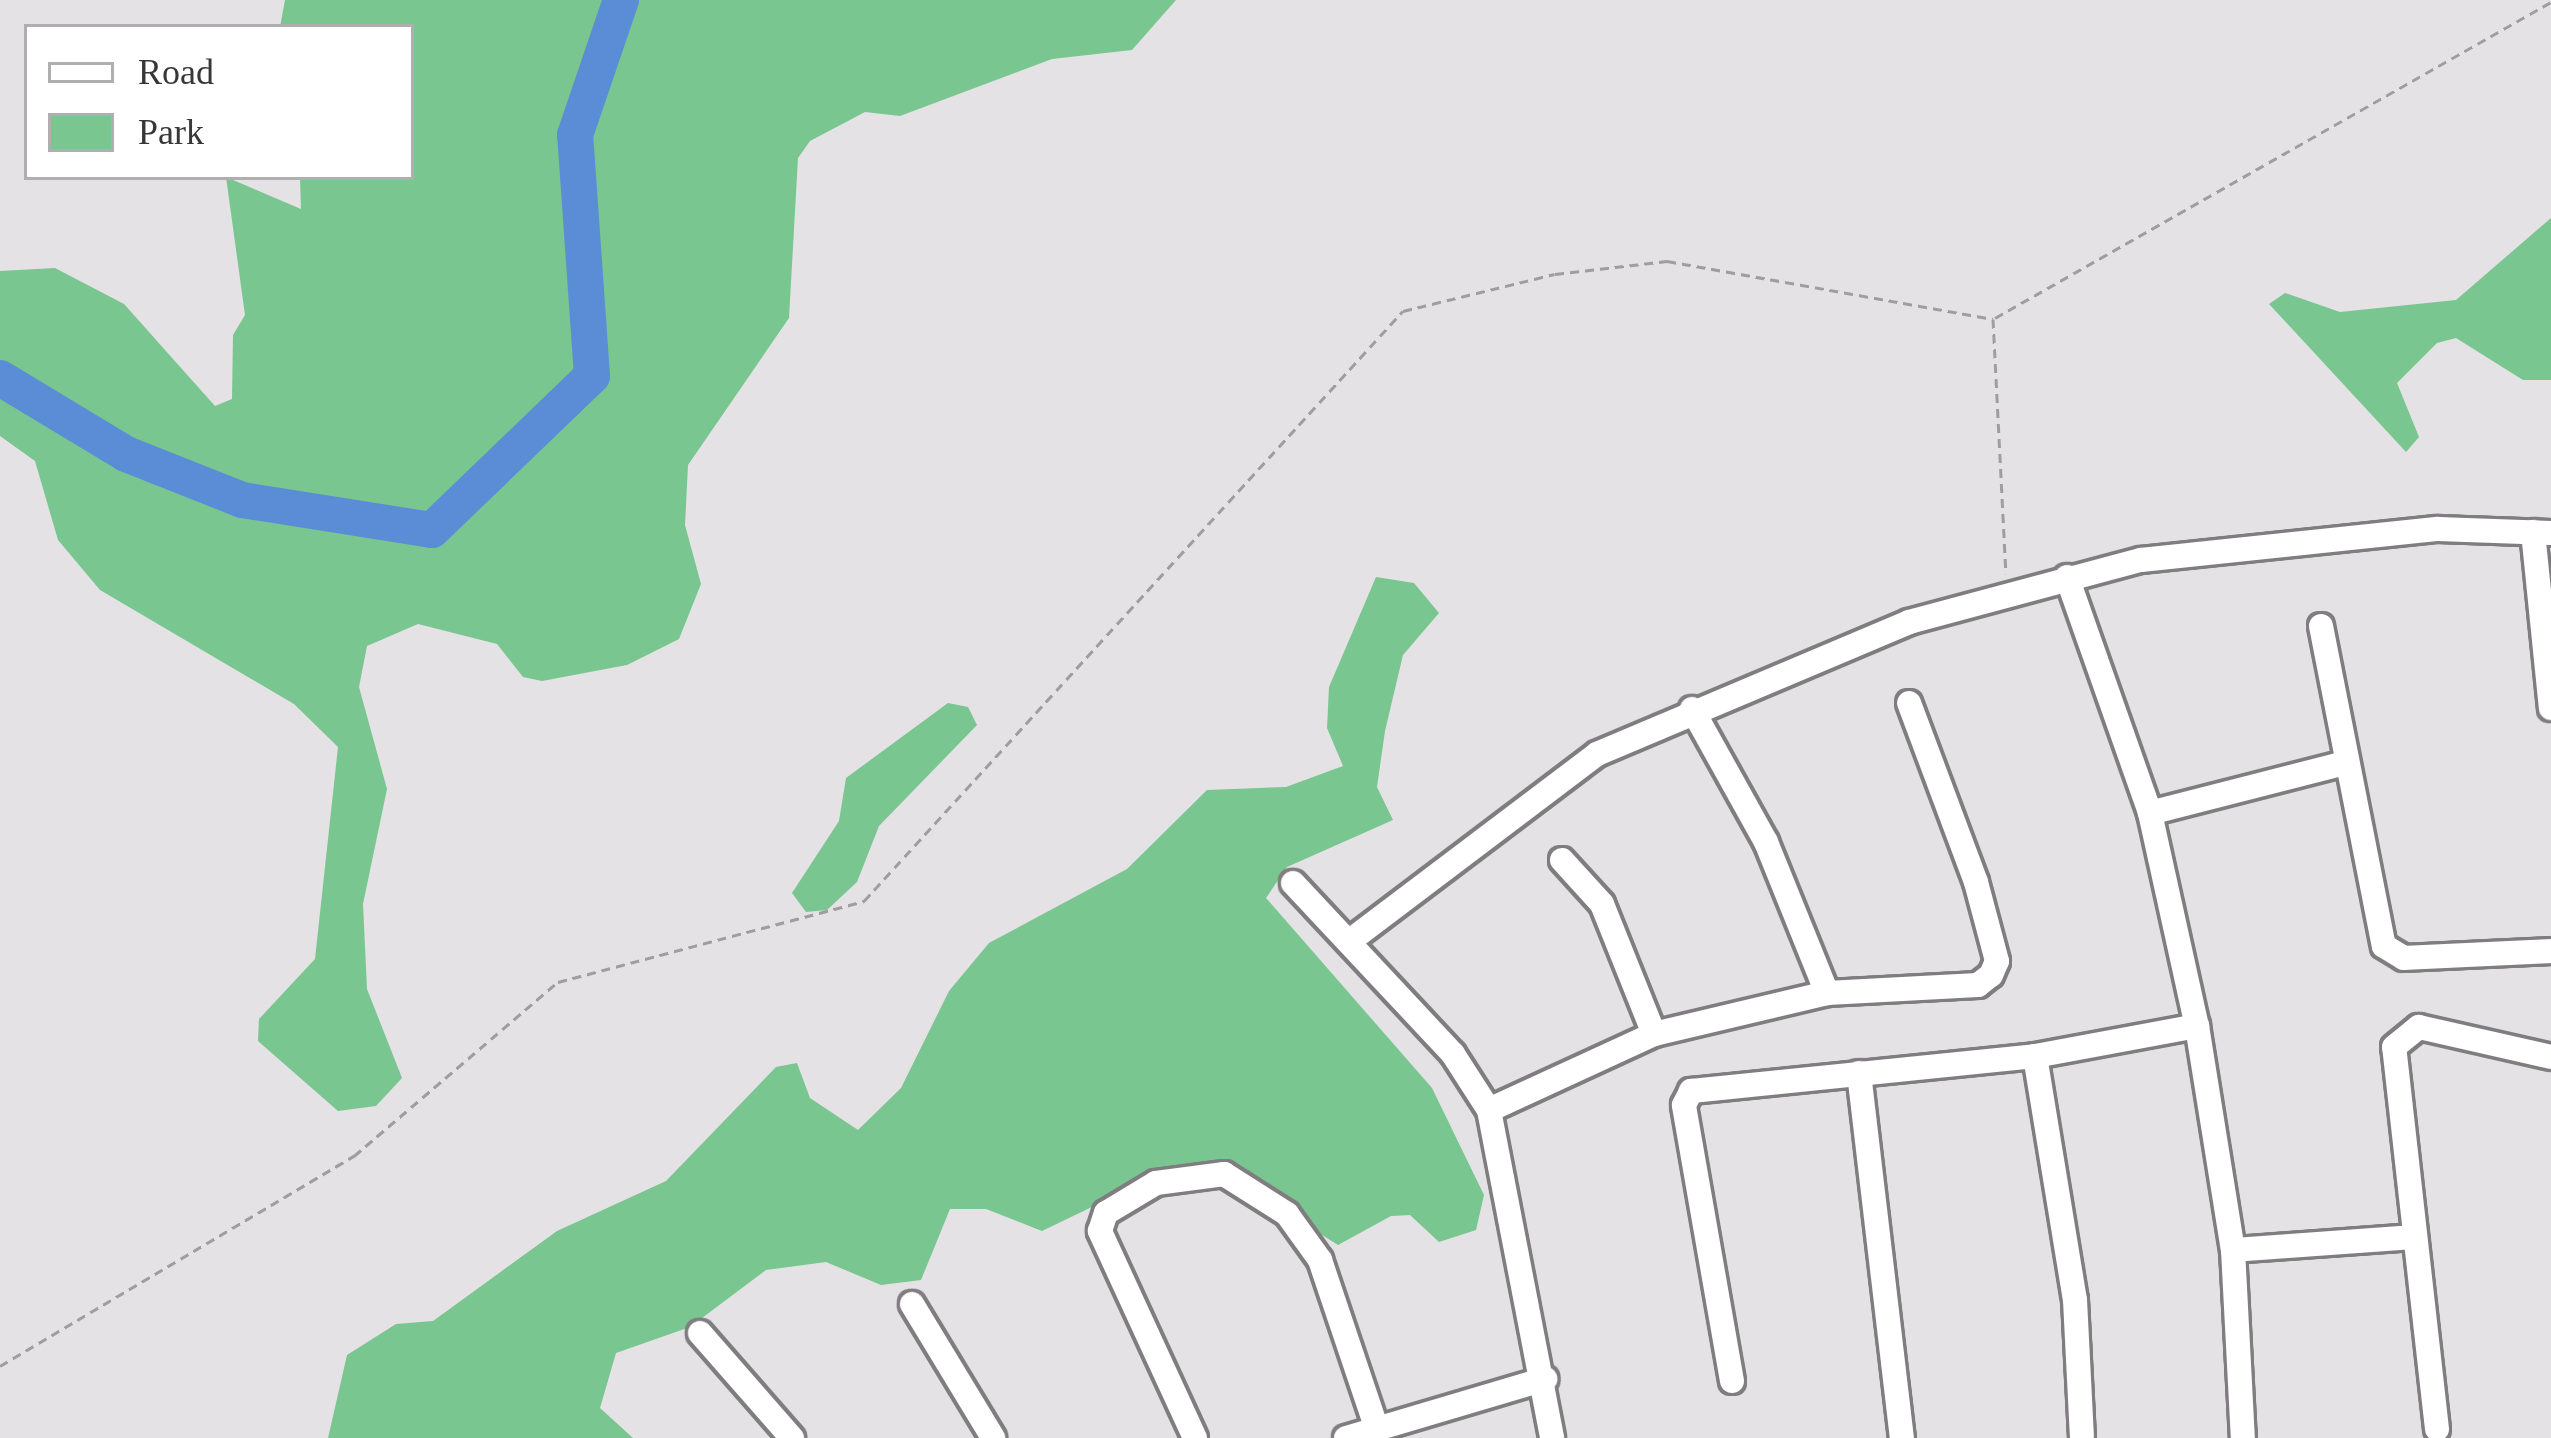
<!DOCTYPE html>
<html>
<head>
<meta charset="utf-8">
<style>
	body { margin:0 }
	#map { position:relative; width:2551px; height:1438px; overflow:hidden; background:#e4e2e4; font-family:Georgia,serif }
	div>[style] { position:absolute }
	.green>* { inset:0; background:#79c690 }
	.river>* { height:36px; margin:-18px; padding:0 18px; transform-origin:18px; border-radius:18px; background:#5a8dd6 }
	.path>* { height:3px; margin-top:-1.5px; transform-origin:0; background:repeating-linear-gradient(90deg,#9f9d9f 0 9px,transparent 0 15px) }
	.roads { filter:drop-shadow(3px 0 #807d80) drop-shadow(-3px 0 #807d80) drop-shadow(0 3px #807d80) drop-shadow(0 -3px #807d80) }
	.minor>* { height:24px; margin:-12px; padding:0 12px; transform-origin:12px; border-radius:12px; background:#fff }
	span { translate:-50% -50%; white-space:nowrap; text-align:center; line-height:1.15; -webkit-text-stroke:9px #fff; paint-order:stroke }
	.legend { position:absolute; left:24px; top:24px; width:390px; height:156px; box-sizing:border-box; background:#fff; border:3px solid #afafaf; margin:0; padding:15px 21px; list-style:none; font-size:36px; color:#383738 }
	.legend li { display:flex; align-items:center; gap:24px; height:60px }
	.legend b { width:60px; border:3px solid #afafaf }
</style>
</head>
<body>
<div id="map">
	<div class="green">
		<i style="clip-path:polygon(285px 0,1176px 0,1132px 50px,1052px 59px,900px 116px,865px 112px,810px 141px,798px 158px,789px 318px,688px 465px,685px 525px,701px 584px,679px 639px,627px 665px,542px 681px,523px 677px,497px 644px,418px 624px,367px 646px,359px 687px,387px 789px,363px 904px,367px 989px,402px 1078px,376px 1106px,338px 1111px,258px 1041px,259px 1019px,315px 959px,338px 747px,294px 704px,100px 590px,58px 540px,35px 461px,0 436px,0 271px,55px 268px,124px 304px,215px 406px,232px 399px,233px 335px,245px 315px,226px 177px,301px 209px,300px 177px,411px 177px,411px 27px,280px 27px)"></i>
		<i style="clip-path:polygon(2551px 218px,2551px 380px,2523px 380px,2456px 338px,2437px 343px,2397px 383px,2419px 437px,2406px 452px,2269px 304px,2285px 293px,2340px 312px,2456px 300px)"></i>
		<i style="clip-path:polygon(1376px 577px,1414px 583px,1439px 613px,1403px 655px,1385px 731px,1377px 787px,1393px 820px,1287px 867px,1266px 898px,1432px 1088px,1484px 1195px,1476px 1230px,1439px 1242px,1410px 1215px,1391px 1216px,1338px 1245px,1226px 1174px,1150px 1179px,1042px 1231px,986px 1209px,950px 1209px,921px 1280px,881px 1285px,826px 1262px,766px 1270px,690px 1327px,616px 1353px,600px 1408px,633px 1438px,328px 1438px,347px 1355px,396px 1324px,433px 1321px,557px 1231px,666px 1181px,776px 1067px,797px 1063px,810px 1098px,858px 1130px,901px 1088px,949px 991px,989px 943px,1127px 869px,1207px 790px,1286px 787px,1343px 766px,1327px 728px,1329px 687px)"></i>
		<i style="clip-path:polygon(948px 703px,968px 707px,977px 725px,879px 826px,857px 882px,827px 910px,806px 912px,792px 893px,839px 821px,846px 778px)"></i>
	</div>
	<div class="river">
		<i style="left:0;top:378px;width:147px;rotate:31.1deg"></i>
		<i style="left:126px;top:454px;width:125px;rotate:21.6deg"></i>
		<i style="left:242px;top:500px;width:192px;rotate:9deg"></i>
		<i style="left:432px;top:530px;width:222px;rotate:-43.9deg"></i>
		<i style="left:592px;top:376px;width:242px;rotate:-94deg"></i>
		<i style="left:575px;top:135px;width:143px;rotate:-71.2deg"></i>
	</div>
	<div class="path">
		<i style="left:1995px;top:318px;width:640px;rotate:-29.61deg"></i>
		<i style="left:0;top:1366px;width:412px;rotate:-30.7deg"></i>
		<i style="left:354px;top:1156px;width:268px;rotate:-40.5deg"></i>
		<i style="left:558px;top:982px;width:317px;rotate:-14.8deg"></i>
		<i style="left:864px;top:901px;width:799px;rotate:-47.59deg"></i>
		<i style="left:1403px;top:311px;width:156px;rotate:-13.7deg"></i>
		<i style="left:1555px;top:274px;width:113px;rotate:-6.6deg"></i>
		<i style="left:1667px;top:261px;width:331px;rotate:10.1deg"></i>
		<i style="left:1993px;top:319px;width:255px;rotate:87.1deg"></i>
	</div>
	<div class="roads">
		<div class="minor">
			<i style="left:2533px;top:532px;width:177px;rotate:84.2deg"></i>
			<i style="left:2067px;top:577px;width:250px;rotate:70.6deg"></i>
			<i style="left:2150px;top:813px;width:218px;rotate:77.6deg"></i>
			<i style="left:2197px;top:1026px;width:227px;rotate:80.9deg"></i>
			<i style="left:2233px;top:1250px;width:188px;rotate:87deg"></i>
			<i style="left:2321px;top:626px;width:326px;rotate:78.9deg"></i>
			<i style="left:2384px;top:946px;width:23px;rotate:31deg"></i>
			<i style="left:2404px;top:958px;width:147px;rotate:-2.7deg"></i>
			<i style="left:1692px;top:709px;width:152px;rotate:60.9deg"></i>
			<i style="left:1766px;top:842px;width:163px;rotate:68deg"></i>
			<i style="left:2150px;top:813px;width:201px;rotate:-14.4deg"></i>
			<i style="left:1562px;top:860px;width:59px;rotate:47.7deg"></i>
			<i style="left:1602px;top:904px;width:140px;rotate:68.2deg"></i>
			<i style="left:1293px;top:883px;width:234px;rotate:46.9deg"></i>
			<i style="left:1453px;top:1054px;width:67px;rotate:57.3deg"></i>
			<i style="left:1489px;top:1110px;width:334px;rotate:79.1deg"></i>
			<i style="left:1351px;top:940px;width:308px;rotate:-37.1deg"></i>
			<i style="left:1597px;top:754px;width:339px;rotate:-22.9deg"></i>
			<i style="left:1909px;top:622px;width:240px;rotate:-15deg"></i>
			<i style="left:2141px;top:560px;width:299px;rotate:-6deg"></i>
			<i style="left:2438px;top:529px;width:113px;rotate:2deg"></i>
			<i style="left:2035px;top:1056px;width:247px;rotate:80.7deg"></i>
			<i style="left:2075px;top:1300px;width:136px;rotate:87.1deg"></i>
			<i style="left:1859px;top:1073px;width:368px;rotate:83.3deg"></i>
			<i style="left:1489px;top:1110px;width:182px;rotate:-24.7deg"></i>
			<i style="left:1654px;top:1034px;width:178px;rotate:-13.3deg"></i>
			<i style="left:1827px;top:993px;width:151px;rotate:-3deg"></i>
			<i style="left:1978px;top:985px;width:16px;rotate:-38deg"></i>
			<i style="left:1991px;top:975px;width:15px;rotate:-67deg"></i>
			<i style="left:1997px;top:961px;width:82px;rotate:-104.9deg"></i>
			<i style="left:1976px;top:882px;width:191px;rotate:-110.5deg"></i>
			<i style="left:2233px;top:1250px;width:180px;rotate:-4.1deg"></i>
			<i style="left:912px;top:1304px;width:157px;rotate:58.8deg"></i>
			<i style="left:700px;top:1333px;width:140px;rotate:48.8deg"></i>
			<i style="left:1732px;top:1381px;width:280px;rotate:-99.9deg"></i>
			<i style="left:1684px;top:1105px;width:16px;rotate:-63deg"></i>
			<i style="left:1691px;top:1091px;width:346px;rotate:-5.8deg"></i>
			<i style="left:2035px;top:1056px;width:165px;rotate:-10.5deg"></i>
			<i style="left:2437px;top:1429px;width:384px;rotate:-96.4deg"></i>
			<i style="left:2394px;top:1047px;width:32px;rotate:-39deg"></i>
			<i style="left:2419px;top:1027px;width:135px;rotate:12.8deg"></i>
			<i style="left:1195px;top:1438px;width:228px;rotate:-114.7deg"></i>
			<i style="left:1100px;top:1231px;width:19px;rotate:-72deg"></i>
			<i style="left:1106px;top:1213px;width:58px;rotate:-31deg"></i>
			<i style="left:1156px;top:1183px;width:69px;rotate:-7.5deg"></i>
			<i style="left:1224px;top:1174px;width:75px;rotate:32.4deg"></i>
			<i style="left:1287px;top:1214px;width:57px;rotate:54.3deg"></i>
			<i style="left:1320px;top:1260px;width:178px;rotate:71.4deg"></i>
			<i style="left:1346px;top:1438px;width:208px;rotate:-16.5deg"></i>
		</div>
	</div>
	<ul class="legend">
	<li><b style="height:15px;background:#fff"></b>Road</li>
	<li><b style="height:33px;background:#79c690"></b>Park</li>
	</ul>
</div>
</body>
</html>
